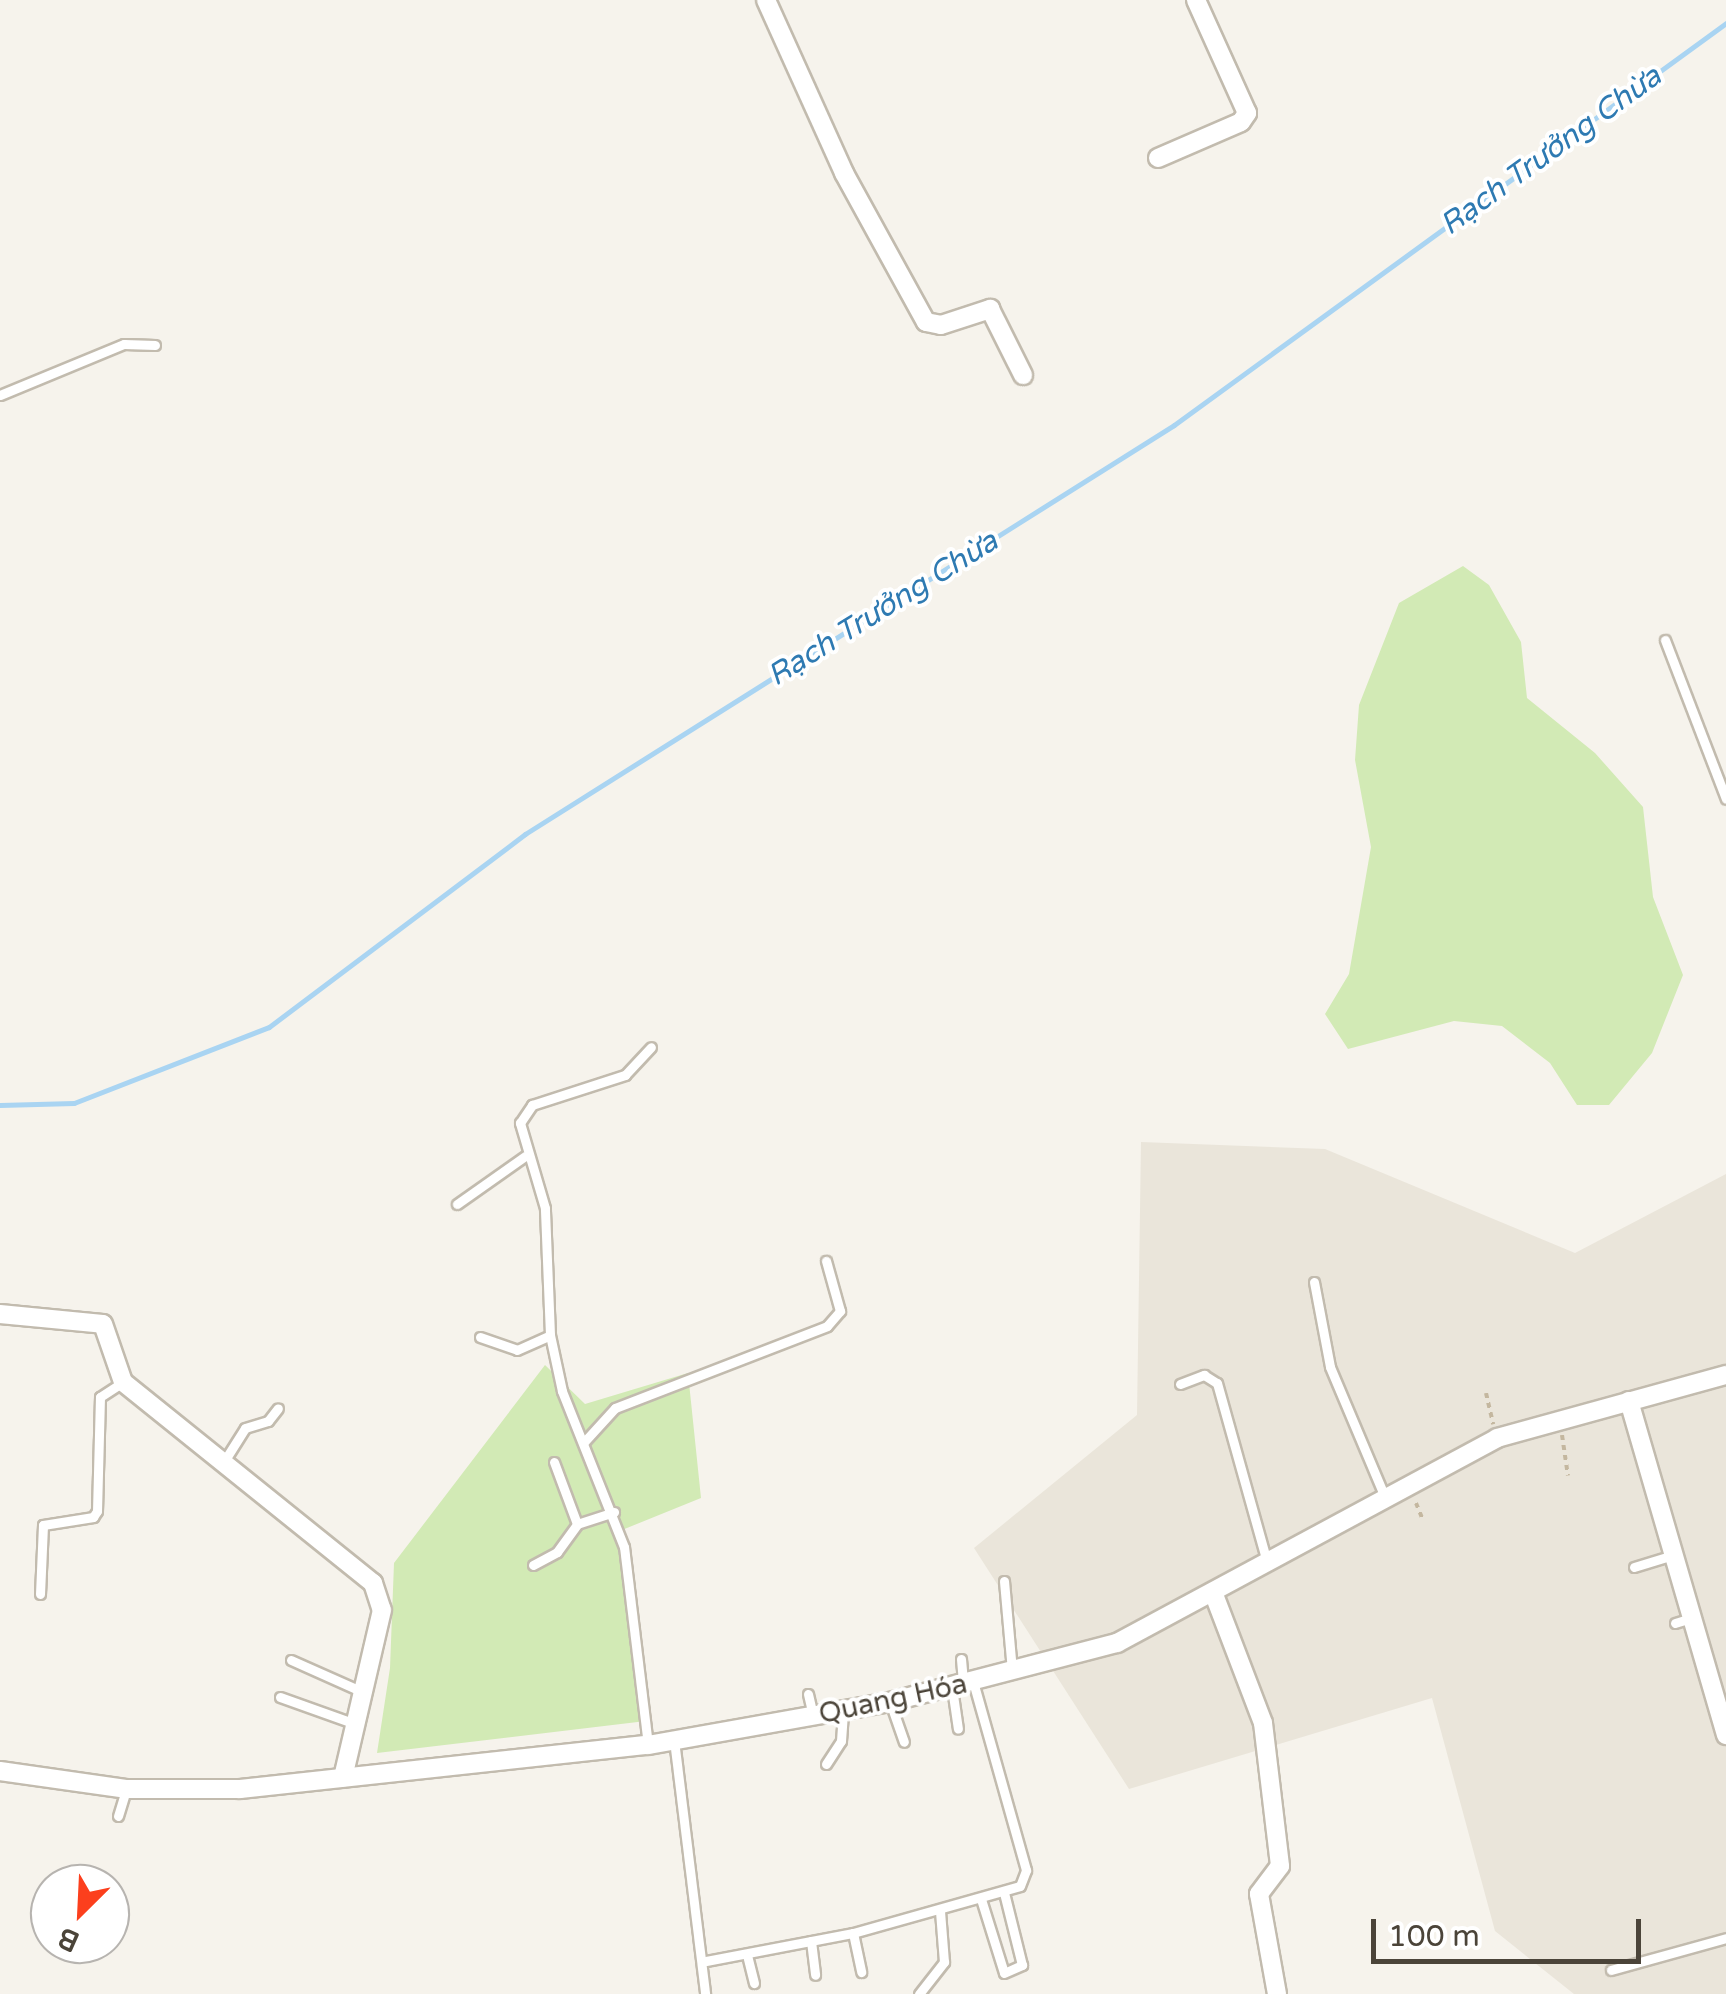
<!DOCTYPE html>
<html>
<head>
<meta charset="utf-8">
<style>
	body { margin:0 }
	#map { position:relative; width:1726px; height:1994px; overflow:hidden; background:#f6f3ec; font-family:"Varela Round",sans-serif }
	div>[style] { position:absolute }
	.residential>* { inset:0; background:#eae5da }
	.green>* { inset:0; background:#d2eab5 }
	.stream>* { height:5px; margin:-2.5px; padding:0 2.5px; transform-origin:2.5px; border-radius:2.5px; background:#a9d4f2 }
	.path>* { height:4px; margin-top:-2px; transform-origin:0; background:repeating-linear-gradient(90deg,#c4b79f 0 5px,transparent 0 10px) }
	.roads { filter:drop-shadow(2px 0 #c2bbae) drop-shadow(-2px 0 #c2bbae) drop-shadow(0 2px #c2bbae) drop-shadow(0 -2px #c2bbae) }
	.service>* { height:9px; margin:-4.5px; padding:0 4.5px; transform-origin:4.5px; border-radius:4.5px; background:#fff }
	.minor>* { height:18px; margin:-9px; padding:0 9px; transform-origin:9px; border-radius:9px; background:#fff }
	span { translate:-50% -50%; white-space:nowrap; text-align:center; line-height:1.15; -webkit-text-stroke:8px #fff; paint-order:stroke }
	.street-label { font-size:28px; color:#4b4439 }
	.water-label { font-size:30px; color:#2e7ab2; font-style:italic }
	.north { position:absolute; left:30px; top:1864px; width:100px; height:100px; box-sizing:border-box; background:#fff; border:2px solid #b7b4b0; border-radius:50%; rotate:204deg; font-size:28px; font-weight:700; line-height:40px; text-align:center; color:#4b4439 }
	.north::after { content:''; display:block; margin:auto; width:35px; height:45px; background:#fc3f1d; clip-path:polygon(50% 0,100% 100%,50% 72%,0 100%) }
	.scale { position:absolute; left:1371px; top:1919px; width:270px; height:45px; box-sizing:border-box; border:5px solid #4b4439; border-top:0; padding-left:12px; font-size:30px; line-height:35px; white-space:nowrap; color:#4b4439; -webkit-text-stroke:8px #fff; paint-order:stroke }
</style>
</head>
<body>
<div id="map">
	<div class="residential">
		<i style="clip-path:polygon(1141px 1142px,1325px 1149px,1575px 1253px,1726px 1174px,1726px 1994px,1574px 1994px,1495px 1931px,1432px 1698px,1129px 1789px,974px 1548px,1137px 1415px)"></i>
	</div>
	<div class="green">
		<i style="clip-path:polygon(1463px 566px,1489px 585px,1521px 642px,1527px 698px,1595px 753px,1643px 807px,1653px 897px,1683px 975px,1652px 1053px,1609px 1105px,1577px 1105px,1550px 1063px,1502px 1026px,1454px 1021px,1348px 1049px,1325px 1014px,1349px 974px,1371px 847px,1355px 760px,1359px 705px,1399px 603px)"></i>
		<i style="clip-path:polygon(545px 1365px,585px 1404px,688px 1373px,701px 1498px,622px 1530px,646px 1721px,377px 1753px,390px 1668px,394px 1563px)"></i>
	</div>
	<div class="stream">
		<i style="left:0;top:1105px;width:74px;rotate:-1.5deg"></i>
		<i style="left:74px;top:1103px;width:209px;rotate:-21.3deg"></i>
		<i style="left:269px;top:1027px;width:321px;rotate:-37deg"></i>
		<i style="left:525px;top:834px;width:767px;rotate:-32.22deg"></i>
		<i style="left:1174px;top:425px;width:683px;rotate:-36.06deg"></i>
	</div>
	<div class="path">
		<i style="left:1486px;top:1393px;width:32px;rotate:77deg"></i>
		<i style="left:1562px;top:1435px;width:41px;rotate:81.7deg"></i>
		<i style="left:1416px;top:1503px;width:16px;rotate:68deg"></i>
	</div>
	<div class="roads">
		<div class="service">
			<i style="left:0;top:395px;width:134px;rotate:-22.4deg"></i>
			<i style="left:124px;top:344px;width:31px;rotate:2deg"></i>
			<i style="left:1665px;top:640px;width:170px;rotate:69deg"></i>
			<i style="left:457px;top:1204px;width:83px;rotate:-35.2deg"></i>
			<i style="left:1314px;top:1282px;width:86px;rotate:79.3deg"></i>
			<i style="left:1330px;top:1367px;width:141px;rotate:67.1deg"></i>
			<i style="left:480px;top:1337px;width:39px;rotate:19deg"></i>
			<i style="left:517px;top:1350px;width:36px;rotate:-24deg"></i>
			<i style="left:1180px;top:1384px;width:26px;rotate:-21deg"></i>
			<i style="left:1204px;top:1375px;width:15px;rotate:32deg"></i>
			<i style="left:1217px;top:1383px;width:186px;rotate:74.4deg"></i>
			<i style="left:584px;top:1442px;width:46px;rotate:-47.6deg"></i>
			<i style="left:615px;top:1408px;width:227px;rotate:-21.1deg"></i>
			<i style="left:827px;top:1326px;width:20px;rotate:-49deg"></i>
			<i style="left:840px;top:1311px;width:52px;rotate:-105.6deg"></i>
			<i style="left:554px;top:1462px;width:66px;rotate:69.6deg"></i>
			<i style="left:223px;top:1463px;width:41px;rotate:-57.8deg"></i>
			<i style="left:245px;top:1428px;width:24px;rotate:-17deg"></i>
			<i style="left:268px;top:1421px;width:16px;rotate:-52deg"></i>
			<i style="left:533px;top:1565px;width:27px;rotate:-28deg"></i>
			<i style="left:557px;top:1552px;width:34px;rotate:-54deg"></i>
			<i style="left:577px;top:1524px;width:39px;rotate:-18deg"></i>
			<i style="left:1634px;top:1567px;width:41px;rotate:-17.1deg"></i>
			<i style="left:1004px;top:1581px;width:90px;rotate:84.9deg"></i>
			<i style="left:40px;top:1594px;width:69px;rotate:-87.5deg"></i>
			<i style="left:43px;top:1525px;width:51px;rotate:-9.1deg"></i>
			<i style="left:93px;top:1517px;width:7px;rotate:-56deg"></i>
			<i style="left:97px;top:1511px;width:114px;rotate:-88.5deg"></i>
			<i style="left:100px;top:1397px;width:27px;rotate:-33deg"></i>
			<i style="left:1675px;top:1623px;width:17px;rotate:-17deg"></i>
			<i style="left:961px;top:1659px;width:23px;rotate:85deg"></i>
			<i style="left:291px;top:1660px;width:79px;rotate:24deg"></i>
			<i style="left:952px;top:1688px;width:41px;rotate:81.7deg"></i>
			<i style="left:808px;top:1694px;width:23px;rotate:77deg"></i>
			<i style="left:280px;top:1697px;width:81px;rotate:19.6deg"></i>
			<i style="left:890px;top:1702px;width:42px;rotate:70.7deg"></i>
			<i style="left:674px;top:1740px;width:256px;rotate:83deg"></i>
			<i style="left:648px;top:1745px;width:199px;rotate:-96.9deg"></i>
			<i style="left:624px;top:1547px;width:168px;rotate:-111.7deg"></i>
			<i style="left:562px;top:1391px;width:57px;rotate:-102.1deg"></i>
			<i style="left:550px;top:1335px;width:127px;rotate:-92.3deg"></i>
			<i style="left:545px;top:1208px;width:89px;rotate:-106.4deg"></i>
			<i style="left:520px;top:1123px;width:22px;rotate:-56deg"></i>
			<i style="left:532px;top:1105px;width:98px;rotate:-17.9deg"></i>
			<i style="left:625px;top:1075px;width:38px;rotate:-47deg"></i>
			<i style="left:826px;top:1764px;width:27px;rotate:-57deg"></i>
			<i style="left:841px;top:1741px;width:29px;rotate:-86deg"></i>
			<i style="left:118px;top:1816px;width:28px;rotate:-73deg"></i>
			<i style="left:981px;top:1899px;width:77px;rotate:72.7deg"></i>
			<i style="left:1004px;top:1973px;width:20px;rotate:-24deg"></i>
			<i style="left:1022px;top:1965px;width:74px;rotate:-104deg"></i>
			<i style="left:853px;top:1933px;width:40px;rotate:78deg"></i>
			<i style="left:811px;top:1941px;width:34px;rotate:83deg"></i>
			<i style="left:747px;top:1955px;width:29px;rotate:76deg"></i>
			<i style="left:706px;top:1961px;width:150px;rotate:-10.8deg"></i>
			<i style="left:853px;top:1933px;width:173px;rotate:-15.7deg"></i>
			<i style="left:1020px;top:1886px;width:17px;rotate:-69deg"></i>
			<i style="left:1026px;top:1870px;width:195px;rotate:-105.7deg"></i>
			<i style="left:1611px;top:1970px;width:119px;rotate:-15.5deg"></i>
			<i style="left:919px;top:1994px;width:41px;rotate:-52deg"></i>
			<i style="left:944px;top:1962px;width:51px;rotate:-94.5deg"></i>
		</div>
		<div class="minor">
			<i style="left:766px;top:0;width:190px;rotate:65.7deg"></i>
			<i style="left:844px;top:173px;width:170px;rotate:61.2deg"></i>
			<i style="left:926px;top:322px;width:15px;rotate:11deg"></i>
			<i style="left:941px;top:325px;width:52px;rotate:-18.1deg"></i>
			<i style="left:990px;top:309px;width:74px;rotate:63.4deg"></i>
			<i style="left:1158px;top:158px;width:90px;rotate:-23.4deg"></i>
			<i style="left:1241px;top:122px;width:11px;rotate:-56deg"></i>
			<i style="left:1247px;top:113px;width:124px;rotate:-114.3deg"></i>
			<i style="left:0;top:1314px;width:103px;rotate:5.5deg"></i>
			<i style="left:103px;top:1324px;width:61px;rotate:71deg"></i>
			<i style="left:123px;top:1382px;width:321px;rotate:38.8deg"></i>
			<i style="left:373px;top:1583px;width:28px;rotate:72deg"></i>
			<i style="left:382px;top:1610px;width:172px;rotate:103.1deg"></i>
			<i style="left:1629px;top:1401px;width:348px;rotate:73.8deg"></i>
			<i style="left:1213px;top:1592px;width:140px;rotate:69.1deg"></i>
			<i style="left:1263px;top:1723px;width:144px;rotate:83.2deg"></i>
			<i style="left:1280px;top:1866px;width:35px;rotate:127deg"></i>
			<i style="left:1259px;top:1894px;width:102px;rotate:79.8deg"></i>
			<i style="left:0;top:1771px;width:127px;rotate:8.1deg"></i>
			<i style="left:126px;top:1789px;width:114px"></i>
			<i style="left:240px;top:1789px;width:410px;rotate:-6.2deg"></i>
			<i style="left:648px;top:1745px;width:246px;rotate:-10.1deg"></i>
			<i style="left:890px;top:1702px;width:235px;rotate:-14.6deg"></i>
			<i style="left:1117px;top:1643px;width:432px;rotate:-28.3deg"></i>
			<i style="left:1497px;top:1438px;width:238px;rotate:-15.4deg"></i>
		</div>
	</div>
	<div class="street-label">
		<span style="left:893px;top:1699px;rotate:-12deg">Quang Hóa</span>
	</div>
	<div class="water-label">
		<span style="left:1551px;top:151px;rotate:-36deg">Rạch Trưởng Chừa</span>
		<span style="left:883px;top:609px;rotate:-32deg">Rạch Trưởng Chừa</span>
	</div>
	<div class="north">B</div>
	<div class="scale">100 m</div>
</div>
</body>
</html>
